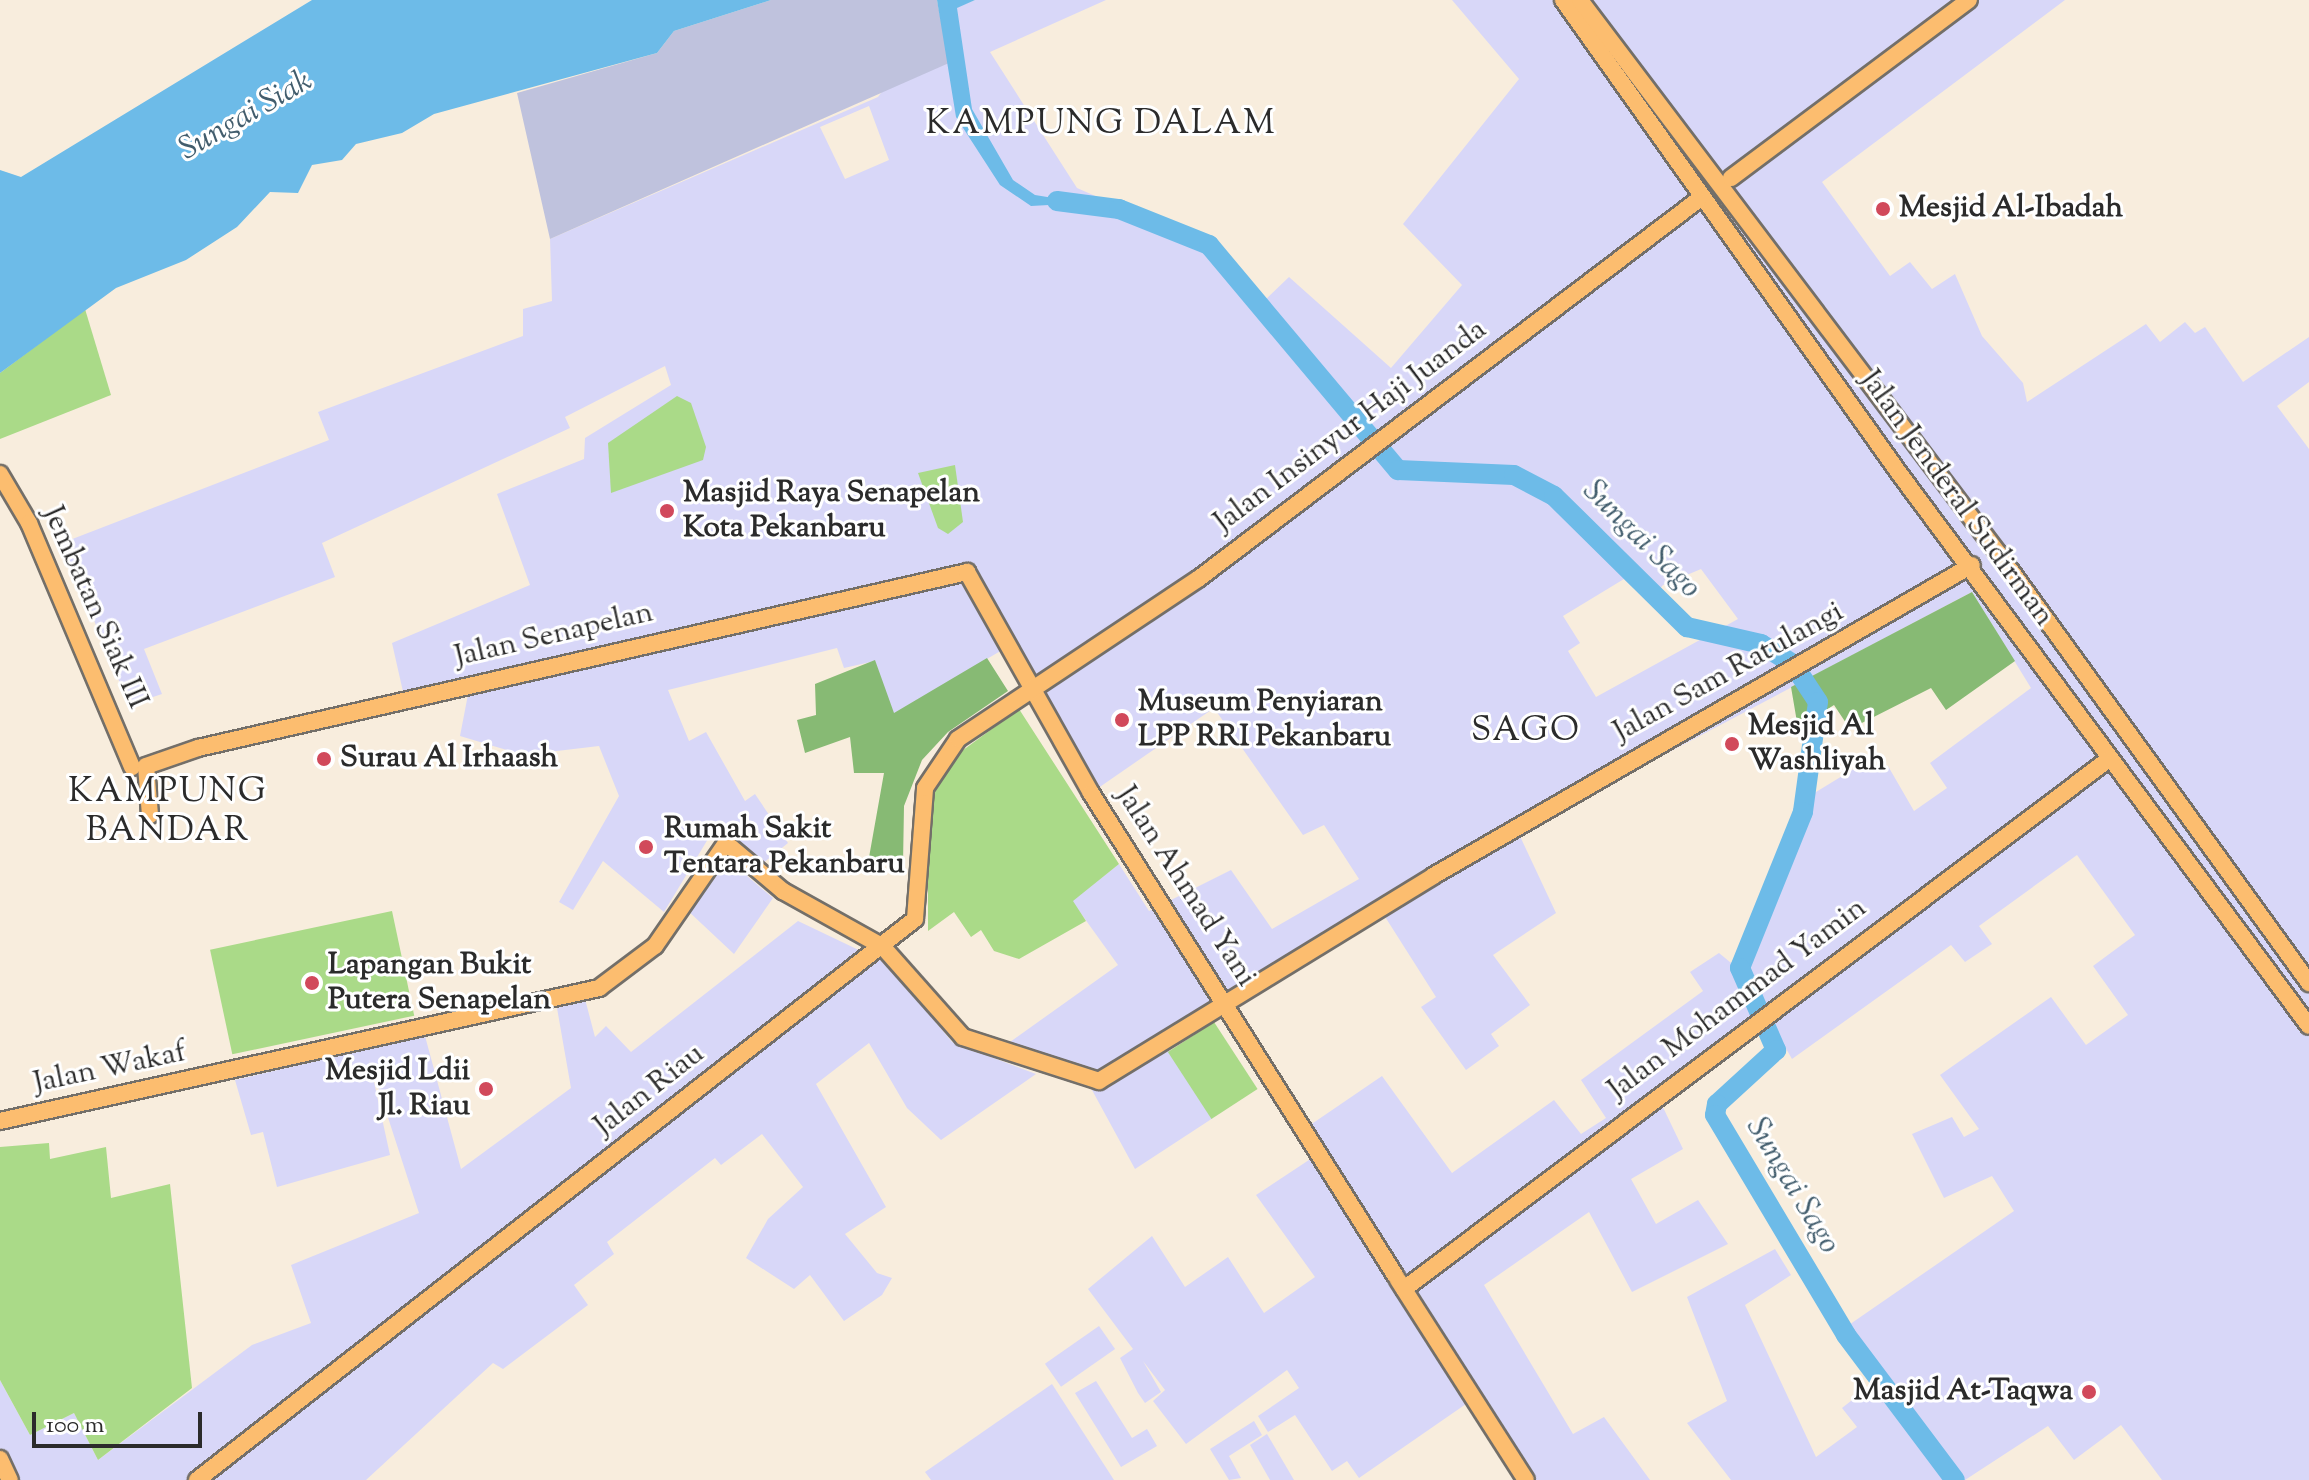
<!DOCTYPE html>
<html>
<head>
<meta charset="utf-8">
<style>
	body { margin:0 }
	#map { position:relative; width:2309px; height:1480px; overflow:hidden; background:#f8eddd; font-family:"Sorts Mill Goudy",serif }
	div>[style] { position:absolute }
	.built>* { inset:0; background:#d8d7f8; transform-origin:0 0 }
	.industrial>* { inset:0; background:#bfc2dd }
	.green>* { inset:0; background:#aada88; transform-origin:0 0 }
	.forest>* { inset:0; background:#87ba74 }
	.water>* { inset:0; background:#6dbbe8 }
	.river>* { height:20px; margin:-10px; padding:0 10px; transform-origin:10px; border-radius:10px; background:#6dbbe8 }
	.roads { filter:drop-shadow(2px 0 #736f69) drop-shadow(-2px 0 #736f69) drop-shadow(0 2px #736f69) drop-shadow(0 -2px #736f69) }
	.major>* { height:16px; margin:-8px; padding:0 8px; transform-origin:8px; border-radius:8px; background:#fcbd6f }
	.dots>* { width:22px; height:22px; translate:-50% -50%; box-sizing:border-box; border:4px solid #fff; border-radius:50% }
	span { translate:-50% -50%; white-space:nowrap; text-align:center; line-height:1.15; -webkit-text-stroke:6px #fff; paint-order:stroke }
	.poi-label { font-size:30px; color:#2b2b2b; font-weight:700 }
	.left { translate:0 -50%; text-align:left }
	.right { translate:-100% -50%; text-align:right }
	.street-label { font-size:30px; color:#2b2b2b }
	.water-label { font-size:32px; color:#425d6d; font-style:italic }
	.quarter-label { font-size:34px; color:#2b2b2b; letter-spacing:2px }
	.scale { position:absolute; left:32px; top:1412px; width:170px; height:36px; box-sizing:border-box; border:4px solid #2b2b2b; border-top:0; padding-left:10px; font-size:24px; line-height:28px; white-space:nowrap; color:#2b2b2b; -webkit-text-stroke:6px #fff; paint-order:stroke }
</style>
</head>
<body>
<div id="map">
	<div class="built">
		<i style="clip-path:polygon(evenodd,975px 0,1106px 0,990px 52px,1077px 188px,1212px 247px,1262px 303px,1289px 277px,1391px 368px,1462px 285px,1403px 224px,1519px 79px,1452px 0,2065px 0,1822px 182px,1890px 276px,1910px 262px,1932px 289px,1955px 274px,1982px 336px,2023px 383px,2027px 402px,2146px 324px,2160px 342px,2185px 322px,2195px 333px,2205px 327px,2243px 382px,2309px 337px,2309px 382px,2277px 406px,2309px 449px,2309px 1480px,2162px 1480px,2121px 1425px,2074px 1460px,2048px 1426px,1965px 1480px,1731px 1480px,1687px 1423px,1727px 1401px,1687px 1297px,1775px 1249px,1791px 1275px,1745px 1305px,1816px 1457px,1857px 1427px,1842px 1408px,1880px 1378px,1843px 1329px,2014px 1211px,1992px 1176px,1944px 1198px,1912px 1134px,1952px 1117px,1964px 1137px,1979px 1129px,1940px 1075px,2051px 997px,2086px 1045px,2128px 1015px,2093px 966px,2135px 935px,2077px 855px,1979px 926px,1992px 944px,1965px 962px,1951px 945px,1792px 1059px,1768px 1017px,1659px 1099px,1683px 1149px,1631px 1179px,1656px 1224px,1698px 1200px,1728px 1244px,1632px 1292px,1589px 1212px,1484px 1285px,1573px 1434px,1604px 1417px,1650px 1480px,1534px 1480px,1479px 1395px,1359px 1478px,1347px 1461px,1332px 1471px,1295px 1415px,1268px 1432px,1258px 1416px,1299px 1388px,1287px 1370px,1186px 1444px,1153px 1401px,1165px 1390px,1143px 1361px,1161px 1392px,1145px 1403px,1138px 1393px,1120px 1358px,1133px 1349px,1088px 1289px,1152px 1236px,1185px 1287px,1228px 1257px,1264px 1313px,1315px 1277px,1256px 1195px,1312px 1158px,1297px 1134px,1382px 1076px,1452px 1173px,1554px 1100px,1581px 1134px,1606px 1118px,1581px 1080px,1703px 991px,1690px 972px,1719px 953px,1736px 967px,1798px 803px,1870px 759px,1876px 772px,1888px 766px,1914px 811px,1947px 788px,1930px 763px,2031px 688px,1972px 592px,1518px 832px,1556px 913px,1493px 955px,1530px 1005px,1491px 1034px,1499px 1046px,1466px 1070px,1421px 1007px,1436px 997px,1375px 901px,1159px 1035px,1213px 1118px,1135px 1169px,1080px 1068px,1010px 1042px,1118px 965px,1072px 901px,1119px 864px,1149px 911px,1231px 870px,1272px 929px,1359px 879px,1324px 825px,1303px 835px,1214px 708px,1091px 793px,1009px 646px,893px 714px,875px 661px,844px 668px,837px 648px,668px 690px,689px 741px,706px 732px,745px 801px,755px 794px,788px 843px,747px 876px,773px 898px,734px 954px,686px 909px,724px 852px,711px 834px,664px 912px,603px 861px,573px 910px,559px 902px,619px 796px,599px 746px,523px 755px,460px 736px,470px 684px,406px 705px,392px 643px,530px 585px,497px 494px,584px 459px,585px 438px,671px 385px,665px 366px,565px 417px,570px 428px,322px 543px,335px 577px,144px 649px,162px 694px,129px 705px,62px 543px,329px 440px,318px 412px,523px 336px,523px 309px,552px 301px,550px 239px,878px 97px,940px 13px,975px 0,869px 106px,889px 160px,845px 179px,820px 127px,869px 106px,975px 0,1701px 569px,1738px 619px,1596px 697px,1568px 651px,1580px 643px,1563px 616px,1624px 579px,1649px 602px,1663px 585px,1701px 569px)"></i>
		<i style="clip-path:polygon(798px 921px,888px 964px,952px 1042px,1036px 1074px,941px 1140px,907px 1108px,869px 1043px,816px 1084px,886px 1207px,845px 1234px,877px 1273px,892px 1278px,882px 1295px,844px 1321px,810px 1275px,794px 1289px,746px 1258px,768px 1219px,803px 1187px,762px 1134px,721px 1165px,715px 1158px,607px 1242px,614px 1254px,574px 1285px,588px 1305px,503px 1369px,493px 1363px,366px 1480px,0 1480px,0 1380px,30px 1435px,74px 1413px,98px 1460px,252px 1345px,311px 1323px,291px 1265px,419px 1213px,369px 1059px,390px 1155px,277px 1187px,263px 1132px,251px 1135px,235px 1080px,425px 1036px,461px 1169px,571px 1088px,557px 1008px,585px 999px,595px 1037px,606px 1026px,631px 1052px)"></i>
		<i style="left:1099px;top:1326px;width:28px;height:66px;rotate:55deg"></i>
		<i style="clip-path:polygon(1096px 1381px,1132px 1438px,1147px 1429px,1157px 1446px,1121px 1467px,1075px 1393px)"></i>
		<i style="clip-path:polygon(1052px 1384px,1114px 1480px,931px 1480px,925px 1472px)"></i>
		<i style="clip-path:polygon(1254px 1421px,1262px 1435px,1229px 1456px,1241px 1478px,1229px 1480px,1210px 1449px)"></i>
		<i style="clip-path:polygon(1267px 1434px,1294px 1480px,1270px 1480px,1250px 1445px)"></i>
	</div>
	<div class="industrial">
		<i style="clip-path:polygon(771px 0,937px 0,949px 63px,550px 239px,517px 93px,657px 53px,674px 31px)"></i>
	</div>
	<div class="green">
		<i style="clip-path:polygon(85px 309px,111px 395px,0 439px,0 373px)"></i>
		<i style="clip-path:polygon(677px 396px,691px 403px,706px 447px,703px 460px,611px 493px,608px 443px)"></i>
		<i style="clip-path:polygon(955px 465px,963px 522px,948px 534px,938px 528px,918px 473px)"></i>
		<i style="clip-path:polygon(1019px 709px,1119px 864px,1073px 901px,1086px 921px,1019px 959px,994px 951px,981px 930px,971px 937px,954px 912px,928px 931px,928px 820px,931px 794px,951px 759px)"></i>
		<i style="left:392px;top:911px;width:107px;height:186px;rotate:78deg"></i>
		<i style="left:1214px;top:1022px;width:80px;height:55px;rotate:57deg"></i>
		<i style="clip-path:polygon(49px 1143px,50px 1159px,106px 1147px,111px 1198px,170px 1184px,192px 1388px,98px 1460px,74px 1413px,30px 1435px,0 1380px,0 1147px)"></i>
	</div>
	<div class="forest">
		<i style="clip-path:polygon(1972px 592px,2015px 661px,1946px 710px,1931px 688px,1850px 729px,1834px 705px,1798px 728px,1791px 687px)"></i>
		<i style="clip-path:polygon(987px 658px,1008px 691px,948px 732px,922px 760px,904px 806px,903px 864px,868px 863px,884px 773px,854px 773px,850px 737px,805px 753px,797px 720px,816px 715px,815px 684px,875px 660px,894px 713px)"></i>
	</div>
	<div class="water">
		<i style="clip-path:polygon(312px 0,771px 0,674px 31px,657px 53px,434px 114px,402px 133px,356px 144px,342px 160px,312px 165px,298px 193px,270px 192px,237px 227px,186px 260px,116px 288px,0 373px,0 170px,21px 177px)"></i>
		<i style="clip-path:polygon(937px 0,975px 0,957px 8px,972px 109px,1013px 180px,1035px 195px,1084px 203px,1031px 206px,1000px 185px,956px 117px)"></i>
	</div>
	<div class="river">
		<i style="left:1057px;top:201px;width:63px;rotate:7.4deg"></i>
		<i style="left:1119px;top:209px;width:97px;rotate:21.8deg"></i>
		<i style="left:1209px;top:245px;width:294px;rotate:50deg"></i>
		<i style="left:1398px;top:470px;width:116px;rotate:2.5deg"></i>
		<i style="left:1514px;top:475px;width:45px;rotate:27.7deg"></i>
		<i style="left:1554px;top:496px;width:187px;rotate:44.6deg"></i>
		<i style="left:1687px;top:627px;width:76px;rotate:12.9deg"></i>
		<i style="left:1761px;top:644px;width:38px;rotate:32deg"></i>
		<i style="left:1793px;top:664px;width:45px;rotate:56.7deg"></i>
		<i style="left:1818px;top:702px;width:111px;rotate:97.8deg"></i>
		<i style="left:1803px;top:812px;width:168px;rotate:112deg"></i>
		<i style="left:1740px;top:968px;width:90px;rotate:66.3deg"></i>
		<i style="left:1776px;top:1050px;width:80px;rotate:137.5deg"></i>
		<i style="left:1717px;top:1104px;width:11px;rotate:100deg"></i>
		<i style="left:1715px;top:1115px;width:256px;rotate:59.2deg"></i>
		<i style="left:1846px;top:1335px;width:181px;rotate:53.1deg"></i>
	</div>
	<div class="roads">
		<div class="major">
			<i style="left:1563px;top:0;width:580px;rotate:54.61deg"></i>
			<i style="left:1899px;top:473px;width:688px;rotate:53.45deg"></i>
			<i style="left:1580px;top:0;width:693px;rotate:52.92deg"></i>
			<i style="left:1998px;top:553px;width:531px;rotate:54.12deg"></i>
			<i style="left:1731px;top:178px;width:297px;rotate:-36.8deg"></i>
			<i style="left:0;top:474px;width:57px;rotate:59.4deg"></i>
			<i style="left:29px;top:523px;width:265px;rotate:67.1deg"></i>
			<i style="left:150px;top:815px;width:49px;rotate:-94.7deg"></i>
			<i style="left:146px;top:766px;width:55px;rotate:-19.1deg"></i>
			<i style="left:198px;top:748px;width:789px;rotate:-12.89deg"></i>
			<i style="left:967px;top:572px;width:253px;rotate:60.7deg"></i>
			<i style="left:1091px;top:793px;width:570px;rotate:57.76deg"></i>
			<i style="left:0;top:1121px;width:614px;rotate:-12.52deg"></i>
			<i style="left:599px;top:988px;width:70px;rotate:-36.9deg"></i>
			<i style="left:655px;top:946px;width:125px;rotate:-55.4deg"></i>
			<i style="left:726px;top:843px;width:75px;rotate:40.1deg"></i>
			<i style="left:783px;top:891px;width:115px;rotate:29.2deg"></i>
			<i style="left:883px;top:947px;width:120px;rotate:48.4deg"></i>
			<i style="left:963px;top:1037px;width:143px;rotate:17.9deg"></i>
			<i style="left:1099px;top:1081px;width:392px;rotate:-31.5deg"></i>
			<i style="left:1433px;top:876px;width:622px;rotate:-29.98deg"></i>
			<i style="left:1398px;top:1280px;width:237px;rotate:57.4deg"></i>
			<i style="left:1404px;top:1289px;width:882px;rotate:-36.93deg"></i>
			<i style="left:0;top:1459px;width:23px;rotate:65deg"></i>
			<i style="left:197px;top:1480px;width:911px;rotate:-38deg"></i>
			<i style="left:915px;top:919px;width:131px;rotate:-85.6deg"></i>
			<i style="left:925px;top:788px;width:59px;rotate:-56deg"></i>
			<i style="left:958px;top:739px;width:288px;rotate:-33.7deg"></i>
			<i style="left:1198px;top:579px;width:627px;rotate:-37.16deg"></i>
		</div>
	</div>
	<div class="dots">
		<i style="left:1883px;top:209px;background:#d1495b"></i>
		<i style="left:667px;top:511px;background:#d1495b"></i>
		<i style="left:1122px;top:720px;background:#d1495b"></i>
		<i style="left:1732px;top:744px;background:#d1495b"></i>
		<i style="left:324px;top:759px;background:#d1495b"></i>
		<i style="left:646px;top:847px;background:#d1495b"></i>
		<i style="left:312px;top:983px;background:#d1495b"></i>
		<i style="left:486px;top:1089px;background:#d1495b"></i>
		<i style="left:2089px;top:1392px;background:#d1495b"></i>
	</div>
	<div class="poi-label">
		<span class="left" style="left:1899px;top:209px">Mesjid Al-Ibadah</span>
		<span class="left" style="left:683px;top:511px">Masjid Raya Senapelan<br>Kota Pekanbaru</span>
		<span class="left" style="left:1138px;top:720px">Museum Penyiaran<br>LPP RRI Pekanbaru</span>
		<span class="left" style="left:1748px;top:744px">Mesjid Al<br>Washliyah</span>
		<span class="left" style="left:340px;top:759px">Surau Al Irhaash</span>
		<span class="left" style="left:664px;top:847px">Rumah Sakit<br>Tentara Pekanbaru</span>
		<span class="left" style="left:328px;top:983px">Lapangan Bukit<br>Putera Senapelan</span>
		<span class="right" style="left:470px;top:1089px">Mesjid Ldii<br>Jl. Riau</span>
		<span class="right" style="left:2073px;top:1392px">Masjid At-Taqwa</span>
	</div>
	<div class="street-label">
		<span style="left:1351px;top:427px;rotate:-37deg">Jalan Insinyur Haji Juanda</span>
		<span style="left:1956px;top:499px;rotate:54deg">Jalan Jenderal Sudirman</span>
		<span style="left:94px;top:608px;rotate:66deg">Jembatan Siak III</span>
		<span style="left:554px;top:636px;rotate:-13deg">Jalan Senapelan</span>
		<span style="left:1729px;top:673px;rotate:-29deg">Jalan Sam Ratulangi</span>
		<span style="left:1185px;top:887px;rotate:57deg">Jalan Ahmad Yani</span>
		<span style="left:1738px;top:1000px;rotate:-37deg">Jalan Mohammad Yamin</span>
		<span style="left:110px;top:1069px;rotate:-12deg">Jalan Wakaf</span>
		<span style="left:650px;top:1091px;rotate:-38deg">Jalan Riau</span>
	</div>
	<div class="water-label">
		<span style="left:246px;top:116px;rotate:-30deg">Sungai Siak</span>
		<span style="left:1641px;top:540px;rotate:45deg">Sungai Sago</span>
		<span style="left:1792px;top:1186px;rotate:59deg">Sungai Sago</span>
	</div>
	<div class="quarter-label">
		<span style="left:1101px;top:125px">KAMPUNG DALAM</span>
		<span style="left:1526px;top:732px">SAGO</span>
		<span style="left:168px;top:812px">KAMPUNG<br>BANDAR</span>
	</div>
	<div class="scale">100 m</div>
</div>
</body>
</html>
